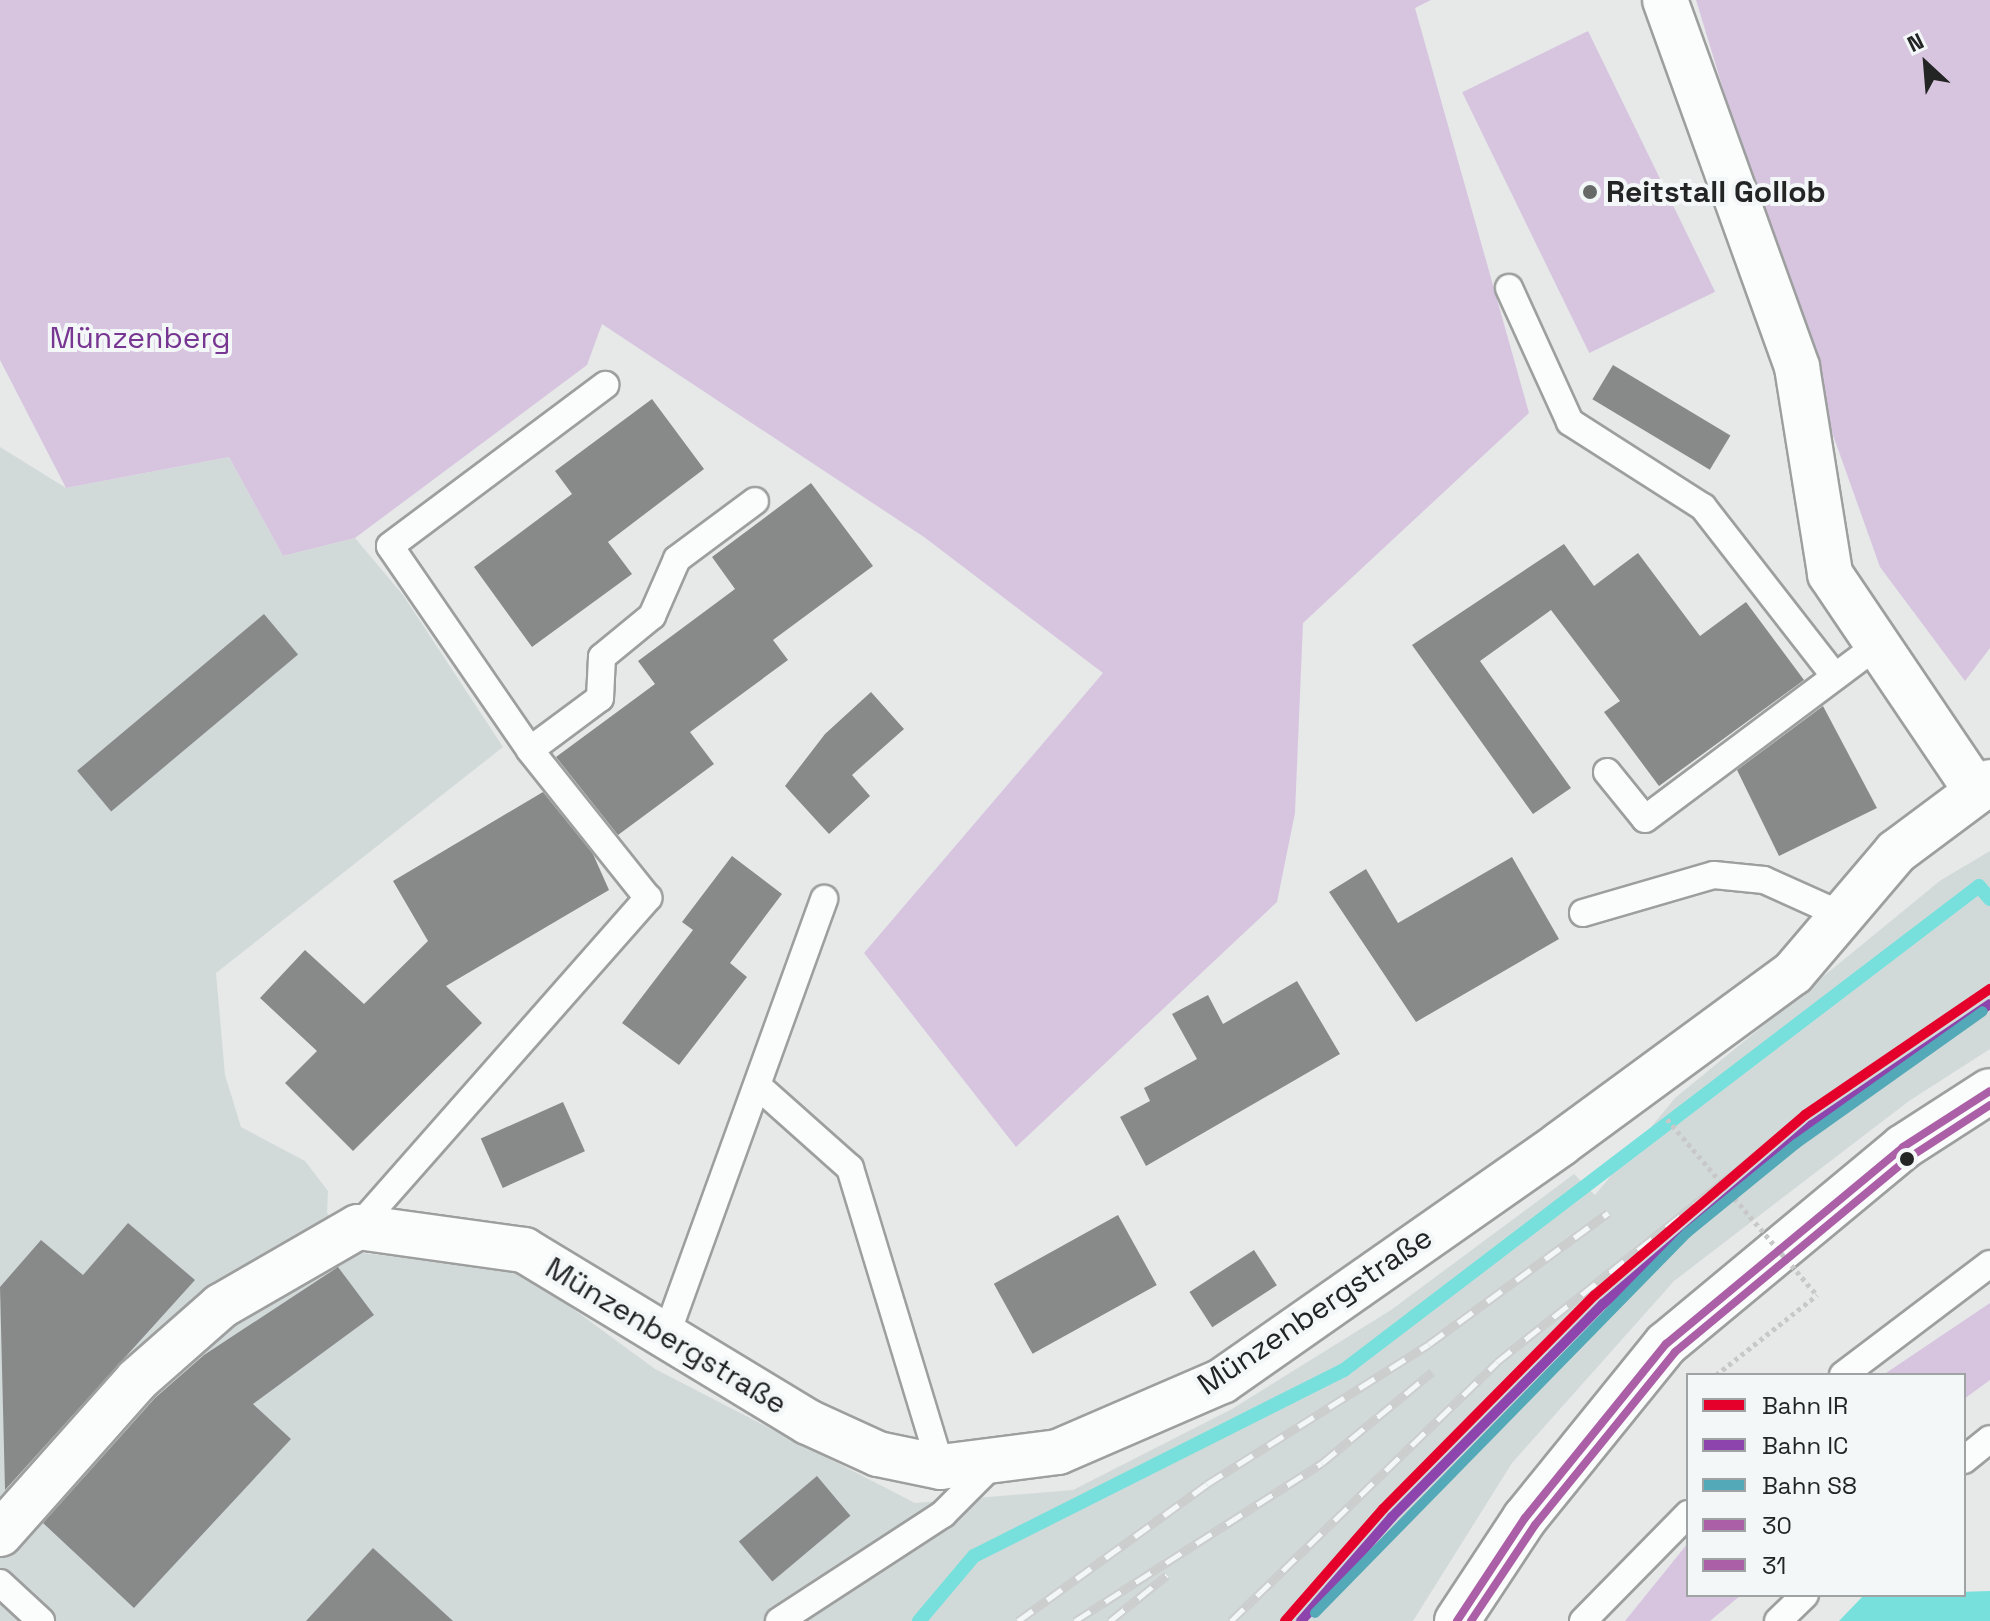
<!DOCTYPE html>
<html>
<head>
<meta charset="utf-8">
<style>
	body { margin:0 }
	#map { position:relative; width:1990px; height:1621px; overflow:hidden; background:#e6e9e8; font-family:"Space Grotesk",sans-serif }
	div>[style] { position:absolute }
	.built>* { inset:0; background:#d2dad9 }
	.green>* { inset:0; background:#d7c5e0; transform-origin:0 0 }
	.water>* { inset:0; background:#77e0dc }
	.stream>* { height:14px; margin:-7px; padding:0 7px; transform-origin:7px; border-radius:7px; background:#77e0dc }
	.building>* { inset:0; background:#888a8a; transform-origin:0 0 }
	.path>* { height:5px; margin-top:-2.5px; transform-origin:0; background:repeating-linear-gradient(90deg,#c8c8c8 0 4px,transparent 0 8px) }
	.roads { filter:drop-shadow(2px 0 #9d9f9e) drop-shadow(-2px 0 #9d9f9e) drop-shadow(0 2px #9d9f9e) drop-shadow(0 -2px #9d9f9e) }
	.service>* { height:26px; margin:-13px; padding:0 13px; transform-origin:13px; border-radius:13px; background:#fbfcfc }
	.minor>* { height:44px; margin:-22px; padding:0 22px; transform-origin:22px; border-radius:22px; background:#fbfcfc }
	.secondary>* { height:44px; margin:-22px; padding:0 22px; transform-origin:22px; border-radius:22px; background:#fbfcfc }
	.rail>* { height:9px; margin-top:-4.5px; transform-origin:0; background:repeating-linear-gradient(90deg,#f3f7f7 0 18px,#cccece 0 36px); box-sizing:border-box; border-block:2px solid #cccece }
	.path-bridge>* { height:5px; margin-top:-2.5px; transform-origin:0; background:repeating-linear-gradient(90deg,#c8c8c8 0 4px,transparent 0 8px) }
	.bus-1>* { height:8px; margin:-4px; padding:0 4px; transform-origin:4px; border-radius:4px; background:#aa5fa6 }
	.bus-2>* { height:8px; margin:-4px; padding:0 4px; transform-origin:4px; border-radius:4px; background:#aa5fa6 }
	.rail-1>* { height:10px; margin:-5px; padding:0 5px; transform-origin:5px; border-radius:5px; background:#e4002b }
	.rail-2>* { height:10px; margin:-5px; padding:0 5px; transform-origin:5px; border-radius:5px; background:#8e44ad }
	.rail-3>* { height:10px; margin:-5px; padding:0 5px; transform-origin:5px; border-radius:5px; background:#53a9b7 }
	.dots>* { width:22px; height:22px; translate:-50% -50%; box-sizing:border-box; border:4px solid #f3f7f7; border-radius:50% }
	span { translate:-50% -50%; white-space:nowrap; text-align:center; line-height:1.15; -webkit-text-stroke:8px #f3f7f7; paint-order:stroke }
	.poi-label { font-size:30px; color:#232424; font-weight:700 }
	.left { translate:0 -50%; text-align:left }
	.park-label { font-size:30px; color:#773691 }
	.street-label { font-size:30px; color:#232424 }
	.legend { position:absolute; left:1686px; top:1373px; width:280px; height:224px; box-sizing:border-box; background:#f3f7f7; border:2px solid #a0a3a3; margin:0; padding:10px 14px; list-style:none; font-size:24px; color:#232424 }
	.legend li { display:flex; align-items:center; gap:16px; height:40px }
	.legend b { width:40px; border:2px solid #a0a3a3 }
	.north { position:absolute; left:1886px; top:24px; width:80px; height:80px; -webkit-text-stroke:6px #f3f7f7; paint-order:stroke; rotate:334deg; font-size:22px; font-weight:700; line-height:32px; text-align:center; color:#232424 }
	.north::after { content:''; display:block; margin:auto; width:28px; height:36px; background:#232424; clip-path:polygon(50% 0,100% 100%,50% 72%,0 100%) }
</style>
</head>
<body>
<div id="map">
	<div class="built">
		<i style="clip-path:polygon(0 447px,66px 488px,229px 457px,283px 556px,355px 538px,403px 595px,503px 747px,216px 973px,225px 1075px,241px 1127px,305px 1161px,328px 1191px,327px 1213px,362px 1253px,520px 1270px,655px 1369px,915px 1503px,1073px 1490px,1232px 1409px,1391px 1310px,1574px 1174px,1595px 1195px,1675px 1098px,1941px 880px,1990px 851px,1990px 1049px,1909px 1101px,1674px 1281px,1512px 1463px,1413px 1621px,0 1621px)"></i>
	</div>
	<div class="green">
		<i style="clip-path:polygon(0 0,1431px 0,1415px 8px,1529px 413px,1303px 623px,1295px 813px,1277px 902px,1016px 1147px,864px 953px,1103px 673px,924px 537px,602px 324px,587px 365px,355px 538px,283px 556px,229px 457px,66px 488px,0 360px)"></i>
		<i style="clip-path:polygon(1696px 0,1990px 0,1990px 648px,1965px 681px,1880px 567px,1802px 348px)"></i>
		<i style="left:1588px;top:31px;width:290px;height:140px;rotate:64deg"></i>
		<i style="clip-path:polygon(1990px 1303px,1990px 1380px,1964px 1399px,1964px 1375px,1883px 1375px)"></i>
		<i style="clip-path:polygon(1688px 1543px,1688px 1595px,1741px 1595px,1710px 1621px,1625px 1621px)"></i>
	</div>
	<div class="water">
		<i style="clip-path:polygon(1990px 1591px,1990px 1621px,1839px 1621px,1864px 1595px)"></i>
	</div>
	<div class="stream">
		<i style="left:919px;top:1621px;width:85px;rotate:-49.8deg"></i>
		<i style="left:974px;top:1556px;width:414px;rotate:-26.7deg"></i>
		<i style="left:1344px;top:1370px;width:798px;rotate:-37.31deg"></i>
		<i style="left:1979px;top:886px;width:17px;rotate:50deg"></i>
	</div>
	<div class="building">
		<i style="left:1613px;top:365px;width:137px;height:40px;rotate:31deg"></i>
		<i style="clip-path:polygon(652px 399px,704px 469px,608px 542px,632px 574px,532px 647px,474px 567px,572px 494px,555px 471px)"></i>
		<i style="clip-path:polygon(811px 483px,873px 566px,773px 640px,788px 660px,690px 732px,714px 764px,618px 835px,556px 757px,655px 684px,638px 661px,735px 589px,712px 557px)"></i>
		<i style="clip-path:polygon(1564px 544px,1594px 586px,1638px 553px,1700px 636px,1746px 602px,1804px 680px,1659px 786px,1604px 712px,1620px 701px,1551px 610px,1480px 661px,1571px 788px,1533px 814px,1412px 645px)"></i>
		<i style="left:264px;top:614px;width:53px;height:244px;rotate:50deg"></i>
		<i style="clip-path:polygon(871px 692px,904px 729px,852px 775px,870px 796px,829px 834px,785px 786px,825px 734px)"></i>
		<i style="clip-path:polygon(1823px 706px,1877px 808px,1779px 856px,1737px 770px)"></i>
		<i style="clip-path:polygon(543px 792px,593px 854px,609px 890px,446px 986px,482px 1023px,353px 1151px,285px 1083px,317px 1051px,260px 998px,305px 950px,364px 1004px,428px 941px,393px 881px)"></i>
		<i style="clip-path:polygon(732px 856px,782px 894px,730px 963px,747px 977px,679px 1065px,622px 1023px,693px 930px,682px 922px)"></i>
		<i style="clip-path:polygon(1512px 857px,1559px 939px,1416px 1022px,1329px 892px,1366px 869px,1398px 923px)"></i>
		<i style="clip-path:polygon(1297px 981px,1340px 1054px,1146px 1166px,1120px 1117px,1150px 1101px,1144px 1088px,1197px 1059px,1172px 1014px,1208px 995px,1223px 1024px)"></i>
		<i style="left:563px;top:1102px;width:54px;height:90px;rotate:66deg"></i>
		<i style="left:1118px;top:1215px;width:80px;height:142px;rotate:61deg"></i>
		<i style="clip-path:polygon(128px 1223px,195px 1280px,5px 1490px,0 1287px,41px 1240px,83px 1275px)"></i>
		<i style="left:1254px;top:1250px;width:42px;height:77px;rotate:57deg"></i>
		<i style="clip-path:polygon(338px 1267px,374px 1315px,253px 1404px,291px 1439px,134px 1608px,43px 1523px,155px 1398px,204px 1355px)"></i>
		<i style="left:817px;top:1476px;width:52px;height:102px;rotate:50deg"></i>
		<i style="clip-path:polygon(373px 1548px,453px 1621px,306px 1621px)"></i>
	</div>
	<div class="path">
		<i style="left:1716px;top:1375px;width:129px;rotate:-38.4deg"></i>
	</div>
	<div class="roads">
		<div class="service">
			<i style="left:1509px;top:288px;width:147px;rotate:65.5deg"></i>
			<i style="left:1570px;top:422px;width:158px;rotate:32.6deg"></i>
			<i style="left:1703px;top:507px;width:213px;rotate:52.1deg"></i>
			<i style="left:530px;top:750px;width:87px;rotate:-36.6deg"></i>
			<i style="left:600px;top:698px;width:41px;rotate:-87.2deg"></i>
			<i style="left:602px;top:657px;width:65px;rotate:-39.4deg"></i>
			<i style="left:652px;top:616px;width:62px;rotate:-66.3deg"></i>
			<i style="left:677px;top:559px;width:97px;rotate:-36.6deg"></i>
			<i style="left:1607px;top:772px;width:60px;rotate:51deg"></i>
			<i style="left:1645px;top:819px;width:289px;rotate:-36.8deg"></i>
			<i style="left:1583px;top:913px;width:136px;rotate:-16.2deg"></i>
			<i style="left:1714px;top:875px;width:50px;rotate:5.7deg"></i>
			<i style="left:1764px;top:880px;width:85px;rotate:24.2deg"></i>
			<i style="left:758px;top:1086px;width:123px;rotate:41.7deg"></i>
			<i style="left:850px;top:1168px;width:313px;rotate:73.1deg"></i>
			<i style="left:358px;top:1227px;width:439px;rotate:-48.6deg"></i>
			<i style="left:648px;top:898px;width:189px;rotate:-128.6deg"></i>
			<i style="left:530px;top:750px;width:247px;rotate:-124.5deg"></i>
			<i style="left:390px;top:546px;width:269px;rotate:-36.8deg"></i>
			<i style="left:666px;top:1336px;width:465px;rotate:-70.1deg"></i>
			<i style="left:1843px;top:1375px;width:184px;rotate:-37.1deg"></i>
			<i style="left:1964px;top:1460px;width:33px;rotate:-39deg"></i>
			<i style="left:0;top:1583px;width:56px;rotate:42.8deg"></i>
			<i style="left:779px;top:1621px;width:196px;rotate:-33.1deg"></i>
			<i style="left:943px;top:1514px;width:69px;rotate:-45deg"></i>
			<i style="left:1583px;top:1621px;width:150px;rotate:-45.5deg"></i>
			<i style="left:1778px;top:1621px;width:37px;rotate:-44deg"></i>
		</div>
		<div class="minor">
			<i style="left:1665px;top:0;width:390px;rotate:70.2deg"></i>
			<i style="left:1797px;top:367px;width:210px;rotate:80.9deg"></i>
			<i style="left:1830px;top:574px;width:259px;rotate:56deg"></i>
			<i style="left:0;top:1534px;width:206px;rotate:-48.3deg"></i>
			<i style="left:137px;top:1380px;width:112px;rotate:-41.4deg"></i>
			<i style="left:221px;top:1306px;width:158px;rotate:-30deg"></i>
			<i style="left:358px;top:1227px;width:168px;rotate:7.9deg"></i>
			<i style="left:524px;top:1250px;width:332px;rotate:31.2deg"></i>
			<i style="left:808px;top:1422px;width:77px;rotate:24.6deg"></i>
			<i style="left:878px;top:1454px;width:64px;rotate:11.7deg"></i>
			<i style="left:941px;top:1467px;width:118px;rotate:-7.3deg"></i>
			<i style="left:1058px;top:1452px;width:179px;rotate:-23.4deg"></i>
			<i style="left:1222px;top:1381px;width:413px;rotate:-35deg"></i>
			<i style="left:1560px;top:1144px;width:289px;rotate:-36.3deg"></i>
			<i style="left:1793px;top:973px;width:159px;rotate:-49.6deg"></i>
			<i style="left:1896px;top:852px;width:117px;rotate:-36.7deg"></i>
		</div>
		<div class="secondary">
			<i style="left:1457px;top:1621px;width:123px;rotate:-56.6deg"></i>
			<i style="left:1525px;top:1518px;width:224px;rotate:-51deg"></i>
			<i style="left:1666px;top:1344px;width:308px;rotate:-39.7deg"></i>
			<i style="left:1903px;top:1147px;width:103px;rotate:-32.8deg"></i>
		</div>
	</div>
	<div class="rail">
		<i style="left:1018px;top:1621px;width:233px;rotate:-35.9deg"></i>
		<i style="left:1207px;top:1484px;width:262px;rotate:-32.2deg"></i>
		<i style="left:1429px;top:1344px;width:222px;rotate:-36.2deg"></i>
		<i style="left:1075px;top:1621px;width:293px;rotate:-32.6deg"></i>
		<i style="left:1322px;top:1463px;width:143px;rotate:-39.6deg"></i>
		<i style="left:1110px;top:1621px;width:73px;rotate:-38.9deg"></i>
		<i style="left:1231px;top:1621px;width:371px;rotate:-44.2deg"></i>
		<i style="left:1497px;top:1362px;width:360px;rotate:-38.5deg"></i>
	</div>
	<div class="path-bridge">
		<i style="left:1667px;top:1119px;width:231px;rotate:49.6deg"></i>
	</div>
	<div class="bus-1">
		<i style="left:1457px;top:1621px;width:123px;rotate:-56.6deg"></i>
		<i style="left:1525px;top:1518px;width:224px;rotate:-51deg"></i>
		<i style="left:1666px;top:1344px;width:308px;rotate:-39.7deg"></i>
		<i style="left:1903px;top:1147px;width:103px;rotate:-32.8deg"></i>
	</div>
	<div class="bus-2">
		<i style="left:1471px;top:1621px;width:115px;rotate:-56.3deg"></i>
		<i style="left:1535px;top:1525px;width:223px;rotate:-51deg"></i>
		<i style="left:1675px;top:1352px;width:305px;rotate:-39.7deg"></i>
		<i style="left:1910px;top:1157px;width:95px;rotate:-33deg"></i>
	</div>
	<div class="rail-1">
		<i style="left:1285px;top:1621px;width:149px;rotate:-48.8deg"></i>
		<i style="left:1383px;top:1509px;width:301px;rotate:-45.3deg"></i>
		<i style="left:1595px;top:1295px;width:277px;rotate:-40.6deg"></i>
		<i style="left:1805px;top:1115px;width:224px;rotate:-34.3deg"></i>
	</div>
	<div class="rail-2">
		<i style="left:1301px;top:1621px;width:138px;rotate:-48.8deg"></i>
		<i style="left:1392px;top:1517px;width:300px;rotate:-45.3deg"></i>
		<i style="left:1603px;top:1304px;width:275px;rotate:-40.6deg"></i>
		<i style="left:1812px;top:1125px;width:215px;rotate:-34.2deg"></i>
	</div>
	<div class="rail-3">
		<i style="left:1315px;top:1613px;width:532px;rotate:-45.61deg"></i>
		<i style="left:1687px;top:1233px;width:141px;rotate:-39.2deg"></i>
		<i style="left:1796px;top:1144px;width:229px;rotate:-35.4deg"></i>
	</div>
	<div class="dots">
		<i style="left:1590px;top:192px;background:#676969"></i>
		<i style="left:1907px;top:1159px;background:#232424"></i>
	</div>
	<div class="poi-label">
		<span class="left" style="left:1606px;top:192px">Reitstall Gollob</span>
	</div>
	<div class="park-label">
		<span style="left:140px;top:338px">Münzenberg</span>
	</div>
	<div class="street-label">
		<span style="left:1315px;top:1311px;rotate:-34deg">Münzenbergstraße</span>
		<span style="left:666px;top:1336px;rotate:31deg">Münzenbergstraße</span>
	</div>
	<ul class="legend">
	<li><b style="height:10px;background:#e4002b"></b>Bahn IR</li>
	<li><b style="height:10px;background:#8e44ad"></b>Bahn IC</li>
	<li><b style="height:10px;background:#53a9b7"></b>Bahn S8</li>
	<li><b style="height:10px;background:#aa5fa6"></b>30</li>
	<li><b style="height:10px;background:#aa5fa6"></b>31</li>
	</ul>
	<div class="north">N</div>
</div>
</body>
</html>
